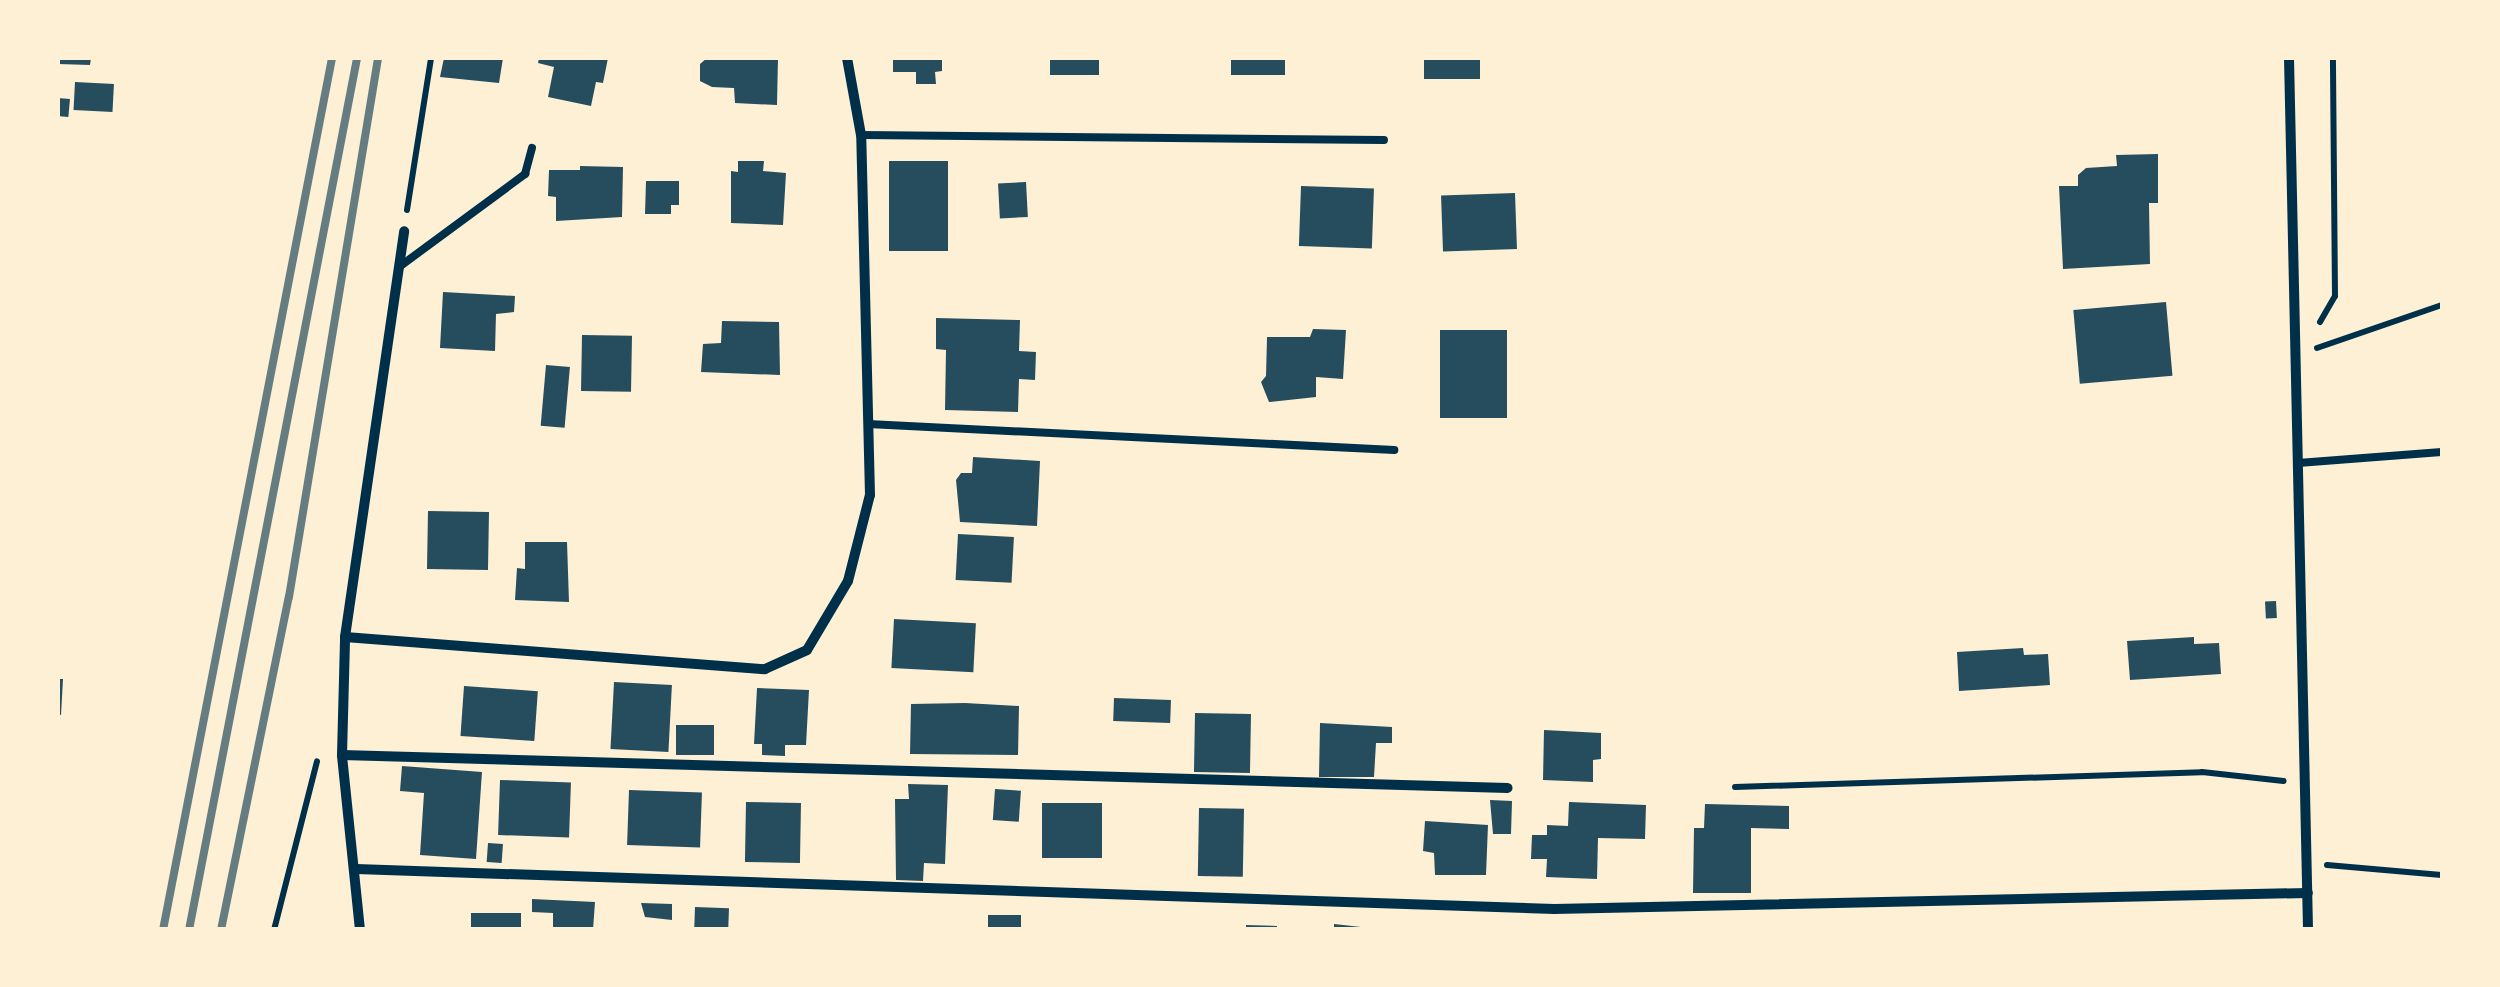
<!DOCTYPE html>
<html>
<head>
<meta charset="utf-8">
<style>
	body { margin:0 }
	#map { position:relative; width:2500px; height:987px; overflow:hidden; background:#fdf0d5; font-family:"Fira Sans Condensed",sans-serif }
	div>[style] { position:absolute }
	.building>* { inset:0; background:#264d5e; transform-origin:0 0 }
	.path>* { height:6px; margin:-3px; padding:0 3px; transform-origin:3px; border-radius:3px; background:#003049 }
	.service>* { height:8px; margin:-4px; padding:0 4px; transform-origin:4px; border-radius:4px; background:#003049 }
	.minor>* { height:10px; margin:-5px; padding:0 5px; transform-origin:5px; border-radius:5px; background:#003049 }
	.rail>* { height:8px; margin:-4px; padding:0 4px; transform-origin:4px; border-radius:4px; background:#657d81 }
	span { translate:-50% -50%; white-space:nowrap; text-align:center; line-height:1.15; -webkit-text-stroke:8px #fdf0d5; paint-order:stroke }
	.frame { position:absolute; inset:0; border:60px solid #fdf0d5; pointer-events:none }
</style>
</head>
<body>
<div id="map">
	<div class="building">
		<i style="clip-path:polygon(58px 58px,91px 58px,90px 65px,58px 64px)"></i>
		<i style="clip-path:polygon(444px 58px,503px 58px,499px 83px,440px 77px)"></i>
		<i style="clip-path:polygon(539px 58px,608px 58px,603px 83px,596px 82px,591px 106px,548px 97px,554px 67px,538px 63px)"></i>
		<i style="clip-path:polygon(707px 58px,778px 58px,777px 105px,735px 103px,734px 88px,712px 87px,700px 81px,700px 64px)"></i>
		<i style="clip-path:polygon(893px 58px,942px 58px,942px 71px,935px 72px,936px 84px,916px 84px,916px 72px,893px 72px)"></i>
		<i style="left:1050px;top:58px;width:49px;height:17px"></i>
		<i style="left:1231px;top:58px;width:54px;height:17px"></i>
		<i style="left:1424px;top:58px;width:56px;height:21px"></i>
		<i style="left:75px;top:82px;width:39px;height:28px;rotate:3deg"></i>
		<i style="left:58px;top:98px;width:12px;height:18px;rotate:5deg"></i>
		<i style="clip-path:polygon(2158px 154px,2158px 203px,2149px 203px,2150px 264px,2063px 269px,2059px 186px,2078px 186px,2078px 175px,2086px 168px,2117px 166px,2116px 155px)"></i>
		<i style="clip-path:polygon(738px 161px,764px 161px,763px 171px,786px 173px,783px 225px,731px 223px,731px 171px,738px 172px)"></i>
		<i style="left:889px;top:161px;width:59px;height:90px"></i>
		<i style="clip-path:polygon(580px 166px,623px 167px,622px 217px,556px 221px,556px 197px,548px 196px,549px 170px,580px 170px)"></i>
		<i style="clip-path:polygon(646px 181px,679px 181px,679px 205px,671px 205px,671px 214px,645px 214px)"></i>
		<i style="left:1026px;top:182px;width:35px;height:28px;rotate:87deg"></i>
		<i style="left:1301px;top:186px;width:73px;height:60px;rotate:2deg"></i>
		<i style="left:1515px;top:193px;width:56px;height:74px;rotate:88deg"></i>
		<i style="clip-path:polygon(443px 292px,515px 296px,514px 312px,496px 314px,495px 351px,440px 348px)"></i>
		<i style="left:2166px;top:302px;width:74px;height:93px;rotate:85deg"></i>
		<i style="clip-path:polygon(936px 318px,1020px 320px,1019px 351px,1036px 352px,1035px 380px,1019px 379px,1018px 412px,945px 410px,946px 350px,936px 349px)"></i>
		<i style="clip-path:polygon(722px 321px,779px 322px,780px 375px,701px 372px,703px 344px,721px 343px)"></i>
		<i style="clip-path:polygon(1313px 329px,1346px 330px,1343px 379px,1316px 377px,1316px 397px,1269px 402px,1261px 382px,1266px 376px,1267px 337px,1310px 337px)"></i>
		<i style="left:1440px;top:330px;width:67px;height:88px"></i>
		<i style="left:582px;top:335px;width:50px;height:56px;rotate:1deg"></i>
		<i style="left:546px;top:365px;width:24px;height:61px;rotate:5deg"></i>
		<i style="clip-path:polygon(973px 457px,1040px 461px,1037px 526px,960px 522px,956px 480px,961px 473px,972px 473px)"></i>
		<i style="left:428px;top:511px;width:61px;height:58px;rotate:1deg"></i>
		<i style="left:958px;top:534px;width:56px;height:46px;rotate:3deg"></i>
		<i style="clip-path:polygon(525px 542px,567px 542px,569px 602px,515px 600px,517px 568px,525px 569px)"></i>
		<i style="left:2276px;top:601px;width:17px;height:11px;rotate:87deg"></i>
		<i style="left:894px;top:619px;width:82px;height:49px;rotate:3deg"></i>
		<i style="clip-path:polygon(2194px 637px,2194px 644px,2219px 643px,2221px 674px,2130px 680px,2127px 641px)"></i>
		<i style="clip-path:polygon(2023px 648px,2024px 655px,2048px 654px,2050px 685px,1959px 691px,1957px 652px)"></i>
		<i style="clip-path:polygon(58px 679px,63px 679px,61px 715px,58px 714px)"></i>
		<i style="left:614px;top:682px;width:58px;height:67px;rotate:3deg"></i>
		<i style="left:464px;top:686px;width:74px;height:50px;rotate:4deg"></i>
		<i style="clip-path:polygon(757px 688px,809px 690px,806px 745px,785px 745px,785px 756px,762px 755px,762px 744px,754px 744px)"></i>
		<i style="left:1114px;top:698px;width:57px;height:23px;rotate:2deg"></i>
		<i style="clip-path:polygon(965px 703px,1019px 706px,1018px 755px,910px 754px,911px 704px)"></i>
		<i style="left:1195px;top:713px;width:56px;height:59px;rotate:1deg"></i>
		<i style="clip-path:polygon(1320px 723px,1392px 727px,1392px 743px,1376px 743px,1374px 777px,1319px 777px)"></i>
		<i style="left:676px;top:725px;width:38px;height:30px"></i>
		<i style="clip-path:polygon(1544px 730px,1601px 733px,1601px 759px,1593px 760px,1593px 782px,1543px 780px)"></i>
		<i style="clip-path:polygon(402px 766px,482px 772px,476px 859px,420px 855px,424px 793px,400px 791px)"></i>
		<i style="left:500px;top:780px;width:71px;height:55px;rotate:2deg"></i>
		<i style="clip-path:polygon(908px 784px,948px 785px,945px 864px,924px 863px,923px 881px,896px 880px,895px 799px,909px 799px)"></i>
		<i style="left:995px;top:789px;width:26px;height:31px;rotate:4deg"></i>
		<i style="left:629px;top:790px;width:73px;height:55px;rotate:2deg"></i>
		<i style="clip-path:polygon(1490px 800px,1512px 801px,1511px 834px,1493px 834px)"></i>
		<i style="left:746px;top:802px;width:55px;height:60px;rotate:1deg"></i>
		<i style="clip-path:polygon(1569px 802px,1646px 805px,1645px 839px,1598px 838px,1597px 879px,1546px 877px,1547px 859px,1531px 859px,1532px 835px,1547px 835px,1547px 825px,1568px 826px)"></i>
		<i style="left:1042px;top:803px;width:60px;height:55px"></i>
		<i style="clip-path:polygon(1705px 804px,1789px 806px,1789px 829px,1751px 828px,1751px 893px,1693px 893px,1694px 828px,1704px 828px)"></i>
		<i style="left:1199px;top:808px;width:45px;height:68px;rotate:1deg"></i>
		<i style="clip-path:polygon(1425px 821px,1488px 825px,1486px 875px,1435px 875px,1434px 853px,1423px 851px)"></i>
		<i style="left:488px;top:843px;width:15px;height:19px;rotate:4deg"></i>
		<i style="clip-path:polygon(532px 899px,595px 902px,593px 930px,553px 929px,553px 913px,532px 912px)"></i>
		<i style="clip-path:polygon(641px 903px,672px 904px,672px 920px,645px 917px)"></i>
		<i style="left:695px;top:907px;width:34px;height:23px;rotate:2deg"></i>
		<i style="left:521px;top:913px;width:17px;height:50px;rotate:90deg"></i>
		<i style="left:1021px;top:915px;width:15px;height:33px;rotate:90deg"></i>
		<i style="clip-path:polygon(1334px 924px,1361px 927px,1361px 930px,1334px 930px)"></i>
		<i style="clip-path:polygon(1246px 925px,1277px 926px,1277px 930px,1246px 930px)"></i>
	</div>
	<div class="path">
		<i style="left:407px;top:210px;width:154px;rotate:-81deg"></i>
		<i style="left:2320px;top:322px;width:30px;rotate:-60deg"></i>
		<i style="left:2335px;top:296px;width:238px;rotate:-90.5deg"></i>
		<i style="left:2317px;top:348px;width:132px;rotate:-19deg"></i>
		<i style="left:1735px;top:787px;width:467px;rotate:-1.8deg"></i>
		<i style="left:2202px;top:772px;width:82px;rotate:6.3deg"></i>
		<i style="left:2327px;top:865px;width:115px;rotate:5deg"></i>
		<i style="left:274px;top:930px;width:174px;rotate:-75.7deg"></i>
	</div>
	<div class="service">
		<i style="left:861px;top:135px;width:523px;rotate:0.55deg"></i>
		<i style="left:399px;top:267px;width:157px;rotate:-36.4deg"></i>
		<i style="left:525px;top:174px;width:27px;rotate:-75deg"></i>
		<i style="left:868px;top:424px;width:527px;rotate:2.83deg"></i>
		<i style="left:2298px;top:463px;width:144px;rotate:-4.4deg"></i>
	</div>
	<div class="minor">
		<i style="left:2289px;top:58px;width:872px;rotate:88.75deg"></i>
		<i style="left:345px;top:637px;width:421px;rotate:4.4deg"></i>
		<i style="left:765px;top:669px;width:46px;rotate:-24.3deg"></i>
		<i style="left:807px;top:650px;width:80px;rotate:-59.3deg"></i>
		<i style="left:848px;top:581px;width:89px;rotate:-75.7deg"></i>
		<i style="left:870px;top:495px;width:360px;rotate:-91.4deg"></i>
		<i style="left:861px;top:135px;width:78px;rotate:-100.3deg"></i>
		<i style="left:342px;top:755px;width:1166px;rotate:1.62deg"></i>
		<i style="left:356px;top:869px;width:1199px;rotate:1.91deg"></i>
		<i style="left:1554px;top:909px;width:754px;rotate:-1.22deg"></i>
		<i style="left:360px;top:930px;width:176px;rotate:-95.9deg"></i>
		<i style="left:342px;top:755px;width:118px;rotate:-88.5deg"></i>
		<i style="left:345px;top:637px;width:410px;rotate:-81.7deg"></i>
	</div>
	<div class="rail">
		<i style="left:163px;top:930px;width:888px;rotate:-79.03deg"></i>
		<i style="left:189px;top:930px;width:888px;rotate:-79.09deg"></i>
		<i style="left:221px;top:930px;width:340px;rotate:-78.5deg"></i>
		<i style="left:289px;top:597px;width:546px;rotate:-80.62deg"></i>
	</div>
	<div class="frame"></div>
</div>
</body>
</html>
